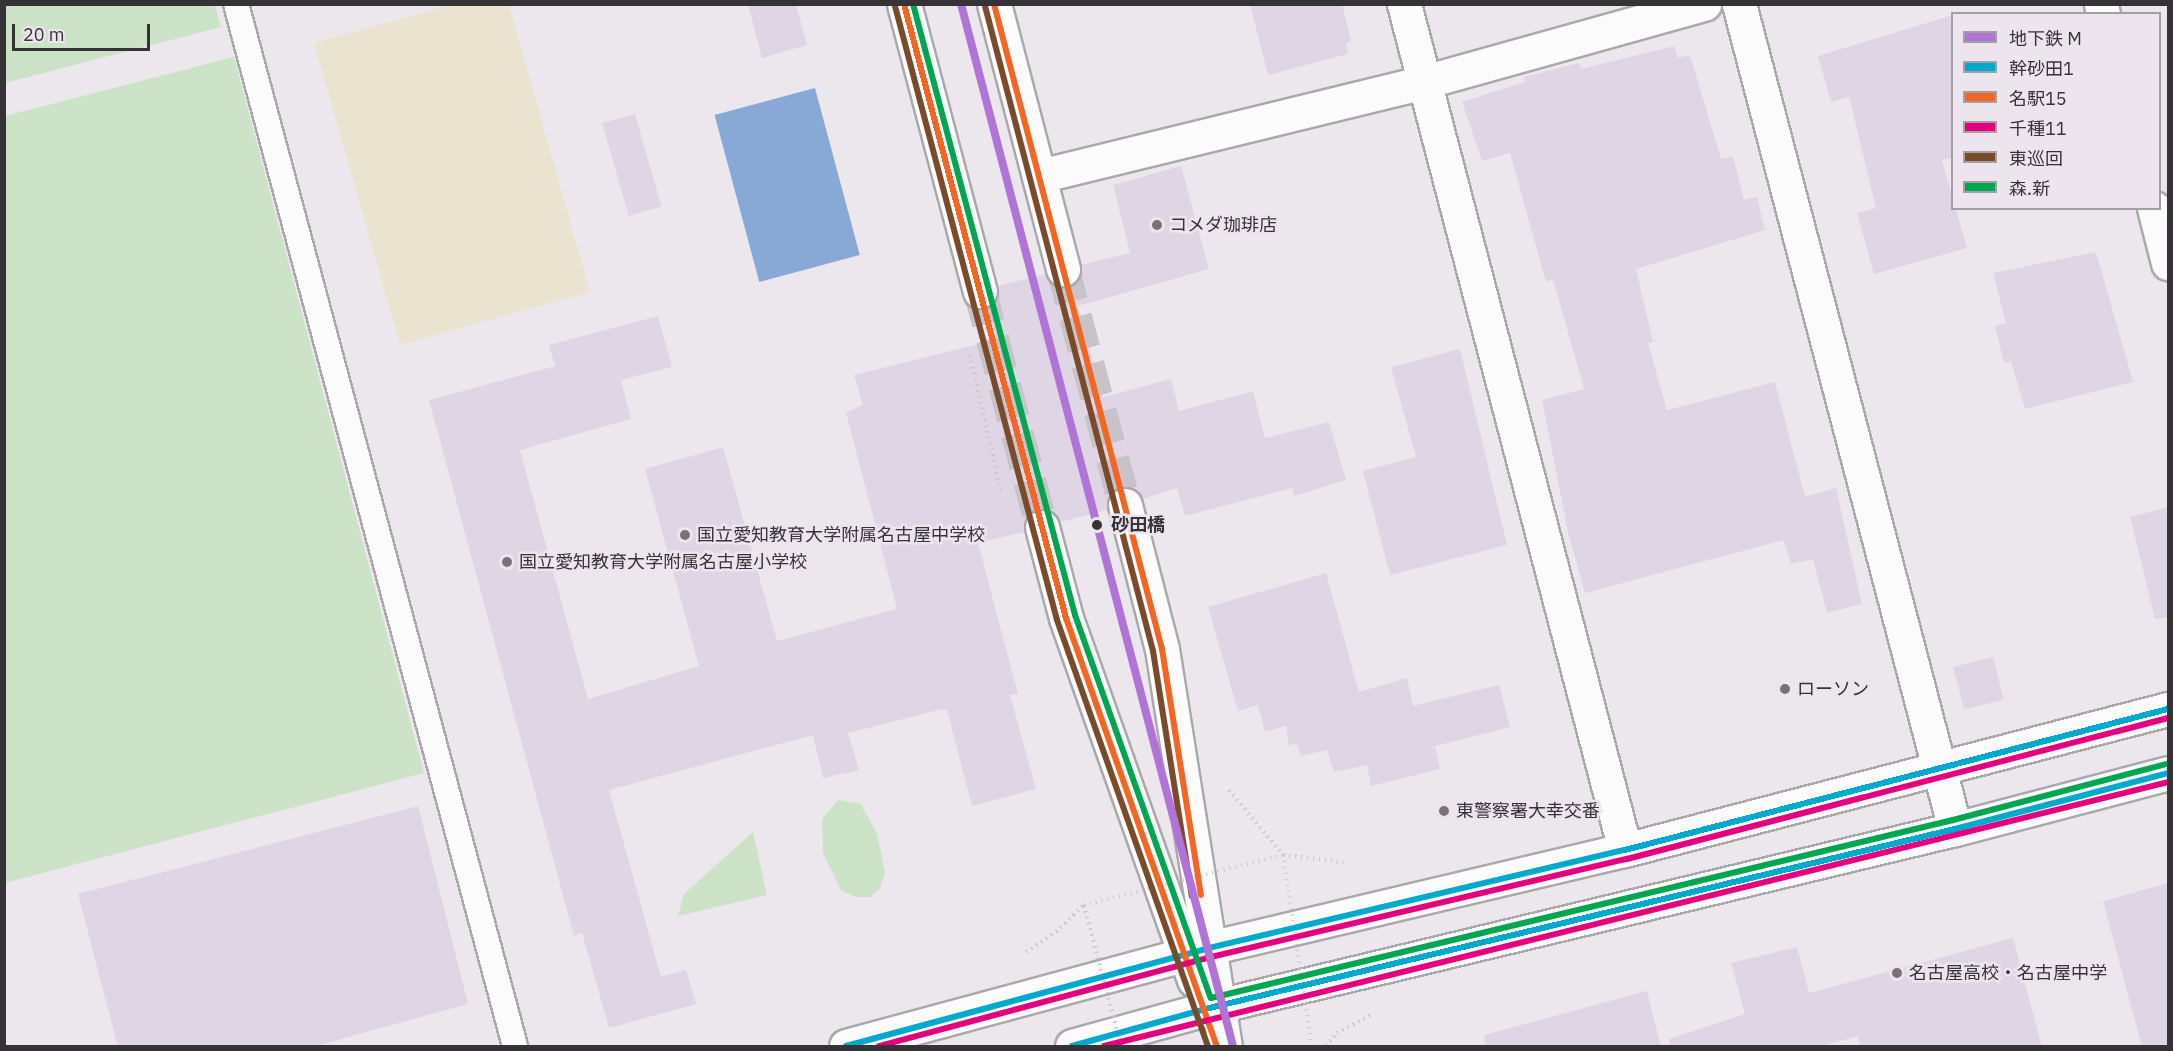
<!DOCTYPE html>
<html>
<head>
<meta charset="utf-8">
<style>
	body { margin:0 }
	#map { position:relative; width:2173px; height:1051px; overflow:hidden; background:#ece7ec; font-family:"IBM Plex Sans","Noto Sans JP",sans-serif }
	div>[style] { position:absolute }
	.green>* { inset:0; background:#cde3c7 }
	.sand>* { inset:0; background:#eae3d0 }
	.water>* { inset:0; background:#88a9d6; transform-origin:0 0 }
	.building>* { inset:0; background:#e0d5e5; transform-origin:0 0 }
	.secondary-tunnel>* { height:33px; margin-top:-16.5px; transform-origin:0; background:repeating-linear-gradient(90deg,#c8c3c8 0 33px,transparent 0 49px) }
	.path>* { height:4px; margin-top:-2px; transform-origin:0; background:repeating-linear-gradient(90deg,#cbc8cb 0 1.5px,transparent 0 6px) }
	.roads { filter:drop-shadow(2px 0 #aba8ab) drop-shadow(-2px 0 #aba8ab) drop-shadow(0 2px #aba8ab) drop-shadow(0 -2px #aba8ab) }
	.lane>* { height:24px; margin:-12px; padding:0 12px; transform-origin:12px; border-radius:12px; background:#fcfbfc }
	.street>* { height:33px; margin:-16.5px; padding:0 16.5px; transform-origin:16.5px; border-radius:16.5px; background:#fcfbfc }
	.secondary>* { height:33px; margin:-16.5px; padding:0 16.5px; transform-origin:16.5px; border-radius:16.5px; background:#fcfbfc }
	.primary>* { height:33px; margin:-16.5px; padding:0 16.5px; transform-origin:16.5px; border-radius:16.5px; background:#fcfbfc }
	.path-bridge>* { height:4px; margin-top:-2px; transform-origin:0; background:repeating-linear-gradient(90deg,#cbc8cb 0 1.5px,transparent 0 6px) }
	.bus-1>* { height:6px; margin:-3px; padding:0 3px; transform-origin:3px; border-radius:3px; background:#00a9ce }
	.bus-2>* { height:6px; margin:-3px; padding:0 3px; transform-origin:3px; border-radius:3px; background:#f26522 }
	.bus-3>* { height:6px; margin:-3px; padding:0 3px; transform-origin:3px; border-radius:3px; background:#e5007d }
	.bus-4>* { height:6px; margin:-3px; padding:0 3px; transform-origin:3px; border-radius:3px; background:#7a4b2a }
	.bus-5>* { height:6px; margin:-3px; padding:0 3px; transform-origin:3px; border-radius:3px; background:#00a651 }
	.metro-1>* { height:8px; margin:-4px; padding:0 4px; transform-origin:4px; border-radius:4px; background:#b074d6 }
	.dots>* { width:16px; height:16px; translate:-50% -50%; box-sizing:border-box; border:3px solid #ede5ee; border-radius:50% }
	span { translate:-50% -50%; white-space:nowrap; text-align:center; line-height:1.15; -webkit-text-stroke:5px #ede5ee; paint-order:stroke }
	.poi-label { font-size:18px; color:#363337 }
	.left { translate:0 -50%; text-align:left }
	.stop-label { font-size:18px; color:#363337; font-weight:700 }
	.frame { position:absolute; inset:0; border:6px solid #363337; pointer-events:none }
	.legend { position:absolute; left:1951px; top:12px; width:210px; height:198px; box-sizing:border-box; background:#ede5ee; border:2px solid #a49ea5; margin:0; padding:8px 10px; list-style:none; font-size:18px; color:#363337 }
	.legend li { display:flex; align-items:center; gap:12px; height:30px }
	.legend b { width:30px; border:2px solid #a49ea5 }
	.scale { position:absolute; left:12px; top:24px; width:138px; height:27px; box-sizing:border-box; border:3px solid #363337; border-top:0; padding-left:8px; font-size:18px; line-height:21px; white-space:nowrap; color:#363337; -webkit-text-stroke:4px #ede5ee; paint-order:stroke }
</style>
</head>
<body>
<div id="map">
	<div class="green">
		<i style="clip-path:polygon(5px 4px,215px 5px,221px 27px,5px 83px)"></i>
		<i style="clip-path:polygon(234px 57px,424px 773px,5px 883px,5px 116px)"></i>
		<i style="clip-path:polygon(838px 800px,861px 804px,877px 834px,885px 872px,880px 889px,870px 897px,856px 897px,841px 890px,823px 853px,822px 819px)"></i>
		<i style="clip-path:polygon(753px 832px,767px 895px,678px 916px,684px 894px)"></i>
	</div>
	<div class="sand">
		<i style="clip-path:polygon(451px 5px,509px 5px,590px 292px,400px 345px,314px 43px)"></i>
	</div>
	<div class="water">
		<i style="left:815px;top:88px;width:173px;height:104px;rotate:75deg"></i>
	</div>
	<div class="building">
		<i style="clip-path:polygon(748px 4px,796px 4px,807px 45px,762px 58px)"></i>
		<i style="clip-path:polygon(1250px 4px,1342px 4px,1351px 41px,1346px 43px,1348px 54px,1268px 75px)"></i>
		<i style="clip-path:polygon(1953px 15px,1953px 158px,1942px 160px,1967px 248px,1874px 274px,1857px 213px,1876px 208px,1849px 97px,1831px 102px,1818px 56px)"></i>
		<i style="clip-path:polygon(1674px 46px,1678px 58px,1690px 55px,1721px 159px,1733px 156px,1744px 200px,1757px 197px,1765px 230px,1636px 269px,1653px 342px,1648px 343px,1667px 410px,1775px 382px,1805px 497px,1836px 488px,1862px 604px,1827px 613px,1813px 559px,1791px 564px,1784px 540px,1585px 593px,1568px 532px,1542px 400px,1584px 389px,1553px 279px,1546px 282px,1510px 153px,1482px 161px,1462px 102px,1525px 82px,1524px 77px,1579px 63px,1581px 69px)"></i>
		<i style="left:635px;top:114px;width:96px;height:34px;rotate:74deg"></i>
		<i style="clip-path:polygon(1181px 166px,1209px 269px,1078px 306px,1103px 397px,1171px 379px,1179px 411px,1253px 391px,1265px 438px,1329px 422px,1346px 480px,1294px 496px,1292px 488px,1185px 516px,1177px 488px,1143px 499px,1131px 487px,1121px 487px,1112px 492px,1107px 510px,1060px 522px,1055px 513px,1038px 509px,1028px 514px,1024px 532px,978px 543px,1018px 694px,1010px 695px,1036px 789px,972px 806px,947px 710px,942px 709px,848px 733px,859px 770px,823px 778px,813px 735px,609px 790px,661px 977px,686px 970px,696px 1004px,609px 1028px,582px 933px,574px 936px,429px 400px,555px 366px,549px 345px,658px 316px,672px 367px,621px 380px,631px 419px,520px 450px,588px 699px,699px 666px,645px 469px,723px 447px,777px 641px,897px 609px,846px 412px,863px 405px,854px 375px,990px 341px,981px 309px,994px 304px,998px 286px,1045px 274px,1050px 283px,1067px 287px,1077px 282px,1081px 265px,1130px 253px,1113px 185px)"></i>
		<i style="clip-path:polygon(2096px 252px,2133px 382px,2025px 409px,2011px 361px,2004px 363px,1995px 326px,2006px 323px,1993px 273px)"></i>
		<i style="clip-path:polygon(1460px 349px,1507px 545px,1390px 575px,1363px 471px,1416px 457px,1391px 367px)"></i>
		<i style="clip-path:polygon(2169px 507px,2169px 617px,2155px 619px,2130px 517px)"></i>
		<i style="clip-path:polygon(1326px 573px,1359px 692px,1407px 678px,1413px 706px,1499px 685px,1510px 727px,1435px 746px,1440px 769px,1371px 786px,1367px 765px,1334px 772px,1327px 750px,1301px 756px,1297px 743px,1289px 746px,1286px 726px,1265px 732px,1258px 705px,1238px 711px,1208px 607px)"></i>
		<i style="left:1993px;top:657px;width:44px;height:41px;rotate:76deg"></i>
		<i style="clip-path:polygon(418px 806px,468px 1004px,312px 1047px,118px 1047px,78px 894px)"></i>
		<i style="clip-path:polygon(2169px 883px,2169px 1047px,2142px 1047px,2103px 901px)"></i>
		<i style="clip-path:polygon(2013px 938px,2042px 1047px,1860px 1047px,1858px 1036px,1818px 1047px,1670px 1047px,1669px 1039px,1745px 1014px,1731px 963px,1797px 947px,1809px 993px)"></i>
		<i style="clip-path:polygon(1647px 991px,1661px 1047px,1486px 1047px,1484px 1035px)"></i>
	</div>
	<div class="secondary-tunnel">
		<i style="left:1063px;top:269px;width:244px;rotate:75.3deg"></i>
		<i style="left:980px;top:291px;width:244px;rotate:75.3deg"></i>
	</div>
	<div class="path">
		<i style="left:970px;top:355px;width:141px;rotate:77.3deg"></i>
		<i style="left:1229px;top:790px;width:85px;rotate:50.3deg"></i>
		<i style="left:1283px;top:855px;width:61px;rotate:6.5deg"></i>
		<i style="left:1026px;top:952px;width:36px;rotate:-34deg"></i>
		<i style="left:1056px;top:932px;width:39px;rotate:-44deg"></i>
		<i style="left:1326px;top:1046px;width:17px;rotate:-50deg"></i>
		<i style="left:1337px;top:1033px;width:41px;rotate:-27.8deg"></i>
	</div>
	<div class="roads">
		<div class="lane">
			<i style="left:236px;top:4px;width:1079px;rotate:75.01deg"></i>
		</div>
		<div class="street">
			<i style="left:1404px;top:4px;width:874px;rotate:75.36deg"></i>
			<i style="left:1739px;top:4px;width:853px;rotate:75.33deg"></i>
			<i style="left:1039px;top:176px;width:396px;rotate:-13.7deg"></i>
			<i style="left:1424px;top:82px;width:291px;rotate:-15.6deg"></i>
		</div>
		<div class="secondary">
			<i style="left:904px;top:4px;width:297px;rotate:75.2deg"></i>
			<i style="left:994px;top:4px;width:274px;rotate:75.4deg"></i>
			<i style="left:2101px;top:4px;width:10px;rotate:79deg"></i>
			<i style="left:2154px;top:208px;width:57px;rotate:75.7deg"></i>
			<i style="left:1125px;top:505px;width:149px;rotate:75.6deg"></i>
			<i style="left:1162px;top:649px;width:402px;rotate:81deg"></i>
			<i style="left:1042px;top:527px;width:94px;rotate:75.2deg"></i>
			<i style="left:1066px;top:618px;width:384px;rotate:70.5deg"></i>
		</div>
		<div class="primary">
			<i style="left:846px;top:1046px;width:376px;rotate:-15.1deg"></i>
			<i style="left:1209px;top:948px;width:427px;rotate:-13.3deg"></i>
			<i style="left:1625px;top:850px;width:561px;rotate:-14.56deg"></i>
			<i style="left:1072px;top:1046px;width:138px;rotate:-15.5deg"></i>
			<i style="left:1205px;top:1009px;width:771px;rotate:-13.5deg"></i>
			<i style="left:1955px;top:829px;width:220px;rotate:-14.7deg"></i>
		</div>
	</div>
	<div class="path-bridge">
		<i style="left:1121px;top:1046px;width:146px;rotate:-104.7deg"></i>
		<i style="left:1084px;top:905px;width:205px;rotate:-14.1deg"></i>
		<i style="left:1283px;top:855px;width:193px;rotate:81.4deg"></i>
	</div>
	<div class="bus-1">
		<i style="left:846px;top:1046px;width:376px;rotate:-15.1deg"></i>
		<i style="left:1209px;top:948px;width:427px;rotate:-13.3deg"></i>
		<i style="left:1625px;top:850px;width:561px;rotate:-14.56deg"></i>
		<i style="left:1072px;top:1046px;width:138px;rotate:-15.5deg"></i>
		<i style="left:1205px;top:1009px;width:771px;rotate:-13.5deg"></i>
		<i style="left:1955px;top:829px;width:220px;rotate:-14.7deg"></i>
	</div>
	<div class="bus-2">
		<i style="left:904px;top:4px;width:635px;rotate:75.22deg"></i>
		<i style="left:1066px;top:618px;width:454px;rotate:70.6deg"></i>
		<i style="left:994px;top:4px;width:667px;rotate:75.4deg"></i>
		<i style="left:1162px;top:649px;width:249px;rotate:81deg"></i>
	</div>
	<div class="bus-3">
		<i style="left:879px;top:1046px;width:344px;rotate:-15deg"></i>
		<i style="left:1211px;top:957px;width:427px;rotate:-13.3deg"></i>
		<i style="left:1627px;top:859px;width:559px;rotate:-14.61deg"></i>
		<i style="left:1104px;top:1046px;width:1096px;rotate:-13.93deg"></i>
	</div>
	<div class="bus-4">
		<i style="left:895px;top:6px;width:635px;rotate:75.22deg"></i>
		<i style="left:1057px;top:620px;width:452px;rotate:70.5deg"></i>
		<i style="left:985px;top:6px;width:667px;rotate:75.4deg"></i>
		<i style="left:1153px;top:651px;width:248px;rotate:81deg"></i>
	</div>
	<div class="bus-5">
		<i style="left:913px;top:4px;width:632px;rotate:75.15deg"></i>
		<i style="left:1075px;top:615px;width:406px;rotate:70.5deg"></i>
		<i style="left:1211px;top:998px;width:763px;rotate:-13.49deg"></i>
		<i style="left:1953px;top:820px;width:220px;rotate:-14.7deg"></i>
	</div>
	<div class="metro-1">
		<i style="left:961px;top:4px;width:1077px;rotate:75.37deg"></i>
	</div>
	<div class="dots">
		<i style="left:1157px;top:225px;background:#767276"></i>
		<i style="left:1097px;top:525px;background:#363337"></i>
		<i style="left:685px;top:535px;background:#767276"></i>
		<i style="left:507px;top:562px;background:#767276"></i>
		<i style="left:1785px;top:689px;background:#767276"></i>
		<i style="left:1444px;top:811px;background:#767276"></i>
		<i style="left:1897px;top:973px;background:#767276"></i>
	</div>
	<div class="poi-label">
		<span class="left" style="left:1169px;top:225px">コメダ珈琲店</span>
		<span class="left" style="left:697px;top:535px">国立愛知教育大学附属名古屋中学校</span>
		<span class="left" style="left:519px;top:562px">国立愛知教育大学附属名古屋小学校</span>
		<span class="left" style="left:1797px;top:689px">ローソン</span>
		<span class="left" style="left:1456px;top:811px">東警察署大幸交番</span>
		<span class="left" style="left:1909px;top:973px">名古屋高校・名古屋中学</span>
	</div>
	<div class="stop-label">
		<span class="left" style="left:1111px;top:525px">砂田橋</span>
	</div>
	<div class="frame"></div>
	<ul class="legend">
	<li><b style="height:8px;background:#b074d6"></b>地下鉄 M</li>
	<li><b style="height:8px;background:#00a9ce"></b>幹砂田1</li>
	<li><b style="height:8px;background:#f26522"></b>名駅15</li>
	<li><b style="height:8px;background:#e5007d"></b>千種11</li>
	<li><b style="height:8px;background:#7a4b2a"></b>東巡回</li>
	<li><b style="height:8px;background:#00a651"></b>森.新</li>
	</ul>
	<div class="scale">20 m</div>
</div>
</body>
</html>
